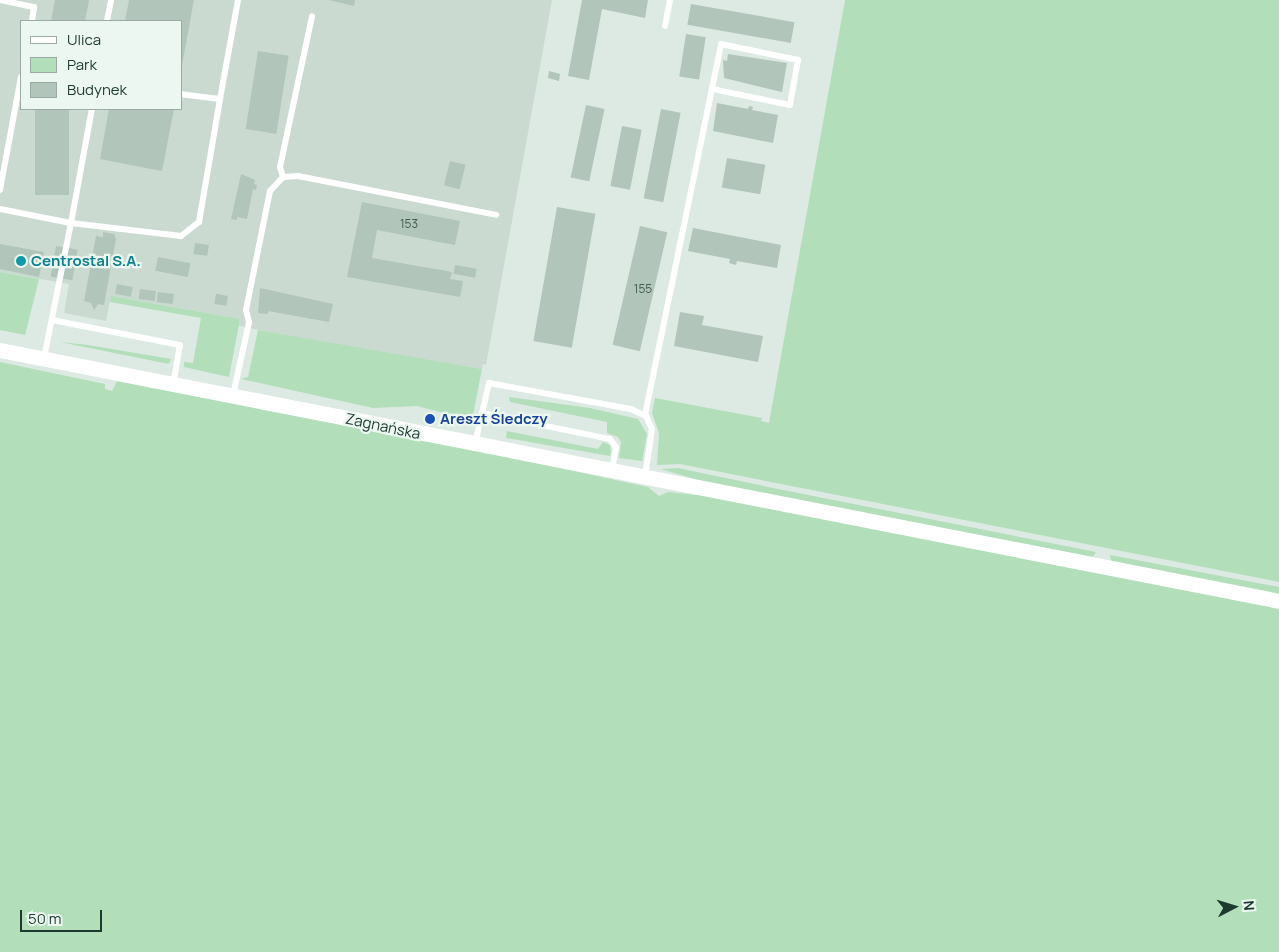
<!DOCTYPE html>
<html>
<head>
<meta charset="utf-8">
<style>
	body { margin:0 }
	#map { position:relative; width:1279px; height:952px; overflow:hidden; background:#dceae3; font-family:Manrope,sans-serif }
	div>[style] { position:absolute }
	.built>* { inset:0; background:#cadad1 }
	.green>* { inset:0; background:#b2deba }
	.building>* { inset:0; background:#b1c5bb; transform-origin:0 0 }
	.service>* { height:6px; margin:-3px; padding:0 3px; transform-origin:3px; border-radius:3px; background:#fff }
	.tertiary>* { height:15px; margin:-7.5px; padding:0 7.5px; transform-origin:7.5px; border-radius:7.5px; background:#fff }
	.dots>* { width:14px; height:14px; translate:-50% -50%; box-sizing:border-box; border:2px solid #ecf7f1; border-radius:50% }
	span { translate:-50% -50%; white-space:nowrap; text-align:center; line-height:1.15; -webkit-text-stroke:4.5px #ecf7f1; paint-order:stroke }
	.number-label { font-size:12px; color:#425d53 }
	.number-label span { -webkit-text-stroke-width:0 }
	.culture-label { font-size:15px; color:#0d838f; font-weight:700 }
	.left { translate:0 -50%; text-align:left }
	.transit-label { font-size:15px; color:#164399; font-weight:700 }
	.street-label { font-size:15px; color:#1d3a30 }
	.legend { position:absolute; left:20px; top:20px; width:162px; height:90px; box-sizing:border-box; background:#ecf7f1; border:1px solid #99aba4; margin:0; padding:6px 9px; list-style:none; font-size:15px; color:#1d3a30 }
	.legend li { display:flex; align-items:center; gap:10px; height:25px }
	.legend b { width:25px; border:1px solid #99aba4 }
	.north { position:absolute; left:1209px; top:882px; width:50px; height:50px; -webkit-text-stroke:4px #ecf7f1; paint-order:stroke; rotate:85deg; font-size:14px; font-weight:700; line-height:20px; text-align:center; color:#1d3a30 }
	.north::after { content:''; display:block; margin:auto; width:18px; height:22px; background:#1d3a30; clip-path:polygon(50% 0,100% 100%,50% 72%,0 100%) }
	.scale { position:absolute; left:20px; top:910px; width:82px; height:22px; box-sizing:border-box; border:2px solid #1d3a30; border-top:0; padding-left:6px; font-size:15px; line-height:18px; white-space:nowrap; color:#1d3a30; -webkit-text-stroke:4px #ecf7f1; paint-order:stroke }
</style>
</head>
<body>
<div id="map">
	<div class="built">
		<i style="clip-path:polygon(evenodd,0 0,552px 0,486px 365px,483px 364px,482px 369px,331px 344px,239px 326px,240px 319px,111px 296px,106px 321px,64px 313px,69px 284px,0 272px,0 0,21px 21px,181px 21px,181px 109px,21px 109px,21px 21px)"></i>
	</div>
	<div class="green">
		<i style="clip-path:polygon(845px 0,1279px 0,1279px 582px,680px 464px,657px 465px,659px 433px,652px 413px,655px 398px,762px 418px,761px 421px,769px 423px)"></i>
		<i style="clip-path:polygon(0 272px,39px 279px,25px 335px,0 330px)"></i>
		<i style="clip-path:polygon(111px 296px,240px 319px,229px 377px,184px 367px,184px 362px,193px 363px,201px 318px,110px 302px)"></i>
		<i style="clip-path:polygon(258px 330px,482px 369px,473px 415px,467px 419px,417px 406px,373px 408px,241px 379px,248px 377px)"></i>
		<i style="clip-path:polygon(60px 342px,88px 345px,171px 359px,169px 364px)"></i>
		<i style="clip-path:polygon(0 362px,105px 384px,105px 389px,112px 391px,117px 381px,503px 456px,648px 487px,659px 496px,668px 492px,725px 498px,1279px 607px,1279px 952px,0 952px)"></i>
		<i style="clip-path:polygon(509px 397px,590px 408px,638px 419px,647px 434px,642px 461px,619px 458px,621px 442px,618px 437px,607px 433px,607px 422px,510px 402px)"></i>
		<i style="clip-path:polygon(507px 431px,598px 449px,603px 442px,610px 445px,611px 451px,610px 456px,506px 438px)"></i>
		<i style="clip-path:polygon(678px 468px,773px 488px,1096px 552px,1093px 557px,714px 485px,661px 469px)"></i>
		<i style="clip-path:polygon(1110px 555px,1279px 587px,1279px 596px,1111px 561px)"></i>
	</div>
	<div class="building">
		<i style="clip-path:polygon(55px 0,89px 0,85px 21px,51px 21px)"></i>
		<i style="clip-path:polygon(129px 0,194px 0,182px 65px,181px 21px,125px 21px)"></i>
		<i style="clip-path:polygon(329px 0,355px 0,354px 6px)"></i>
		<i style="clip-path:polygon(582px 0,648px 0,645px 18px,602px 9px,589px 80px,568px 76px)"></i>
		<i style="left:691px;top:4px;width:105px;height:21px;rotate:10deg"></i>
		<i style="left:686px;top:34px;width:20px;height:43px;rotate:9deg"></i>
		<i style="left:258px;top:51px;width:31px;height:79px;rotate:9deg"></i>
		<i style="clip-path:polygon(728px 54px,787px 63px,782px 92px,724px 78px,723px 60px,727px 61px)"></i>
		<i style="clip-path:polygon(549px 71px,560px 74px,559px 81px,548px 78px)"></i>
		<i style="clip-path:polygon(717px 103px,748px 109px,749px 106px,753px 107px,752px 110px,778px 115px,773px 143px,713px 131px)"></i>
		<i style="left:586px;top:105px;width:19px;height:74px;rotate:12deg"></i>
		<i style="left:35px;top:109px;width:34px;height:86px"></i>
		<i style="clip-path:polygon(109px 109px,174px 109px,162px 171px,100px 159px)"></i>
		<i style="left:661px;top:109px;width:20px;height:91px;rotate:11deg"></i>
		<i style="left:622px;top:126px;width:20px;height:61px;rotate:11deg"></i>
		<i style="left:727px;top:158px;width:39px;height:30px;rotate:10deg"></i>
		<i style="left:450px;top:161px;width:16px;height:25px;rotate:14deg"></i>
		<i style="clip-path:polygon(241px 174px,255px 180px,254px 184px,257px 185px,256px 190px,253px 189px,247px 219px,237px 217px,237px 220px,231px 219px)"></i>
		<i style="clip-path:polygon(362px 202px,460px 221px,455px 245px,377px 230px,372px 258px,452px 272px,450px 279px,463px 281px,460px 297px,347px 277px)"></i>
		<i style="left:557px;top:207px;width:39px;height:136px;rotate:10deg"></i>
		<i style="left:640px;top:226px;width:28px;height:122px;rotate:13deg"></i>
		<i style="clip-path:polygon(693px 228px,781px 245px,777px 268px,737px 261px,736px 265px,729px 263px,730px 259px,688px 251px)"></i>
		<i style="clip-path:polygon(103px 232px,114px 234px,116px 239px,104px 305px,98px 304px,94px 310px,91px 303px,84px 301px,96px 236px,103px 237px)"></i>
		<i style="left:195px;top:243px;width:14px;height:11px;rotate:8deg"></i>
		<i style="clip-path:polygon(0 244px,44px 252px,39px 277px,0 269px)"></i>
		<i style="left:56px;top:246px;width:22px;height:31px;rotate:10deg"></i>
		<i style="left:158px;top:257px;width:33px;height:14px;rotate:11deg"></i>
		<i style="left:455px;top:265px;width:22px;height:9px;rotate:10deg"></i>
		<i style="left:117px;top:284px;width:16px;height:10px;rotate:11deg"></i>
		<i style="clip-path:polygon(260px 288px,333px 304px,329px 322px,268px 311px,268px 314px,258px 313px)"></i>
		<i style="left:140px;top:289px;width:16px;height:10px;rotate:7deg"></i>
		<i style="left:158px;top:292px;width:16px;height:10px;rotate:7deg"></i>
		<i style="left:216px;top:294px;width:12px;height:10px;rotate:9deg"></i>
		<i style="clip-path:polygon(680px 312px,704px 316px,702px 325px,763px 336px,758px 362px,674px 346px)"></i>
	</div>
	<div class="service">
		<i style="left:0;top:0;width:35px;rotate:12deg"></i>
		<i style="left:34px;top:7px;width:14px;rotate:98deg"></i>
		<i style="left:107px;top:21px;width:21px;rotate:-79deg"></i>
		<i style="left:665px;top:26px;width:26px;rotate:-79deg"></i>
		<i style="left:220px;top:99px;width:101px;rotate:-79.7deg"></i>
		<i style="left:283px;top:177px;width:10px;rotate:-107deg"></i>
		<i style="left:280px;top:167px;width:154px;rotate:-78deg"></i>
		<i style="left:0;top:190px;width:115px;rotate:-79.5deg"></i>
		<i style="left:0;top:209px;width:72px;rotate:11.2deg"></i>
		<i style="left:71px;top:223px;width:116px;rotate:-79.6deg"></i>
		<i style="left:52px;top:320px;width:130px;rotate:11.1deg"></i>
		<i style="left:180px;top:345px;width:39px;rotate:100deg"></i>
		<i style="left:44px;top:358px;width:138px;rotate:-78.7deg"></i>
		<i style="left:71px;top:223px;width:111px;rotate:6.7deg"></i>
		<i style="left:181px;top:236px;width:23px;rotate:-38deg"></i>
		<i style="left:199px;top:222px;width:125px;rotate:-80.3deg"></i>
		<i style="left:220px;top:99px;width:39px;rotate:-173deg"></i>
		<i style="left:233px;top:395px;width:75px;rotate:-77.6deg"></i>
		<i style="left:249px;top:322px;width:12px;rotate:-104deg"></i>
		<i style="left:246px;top:310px;width:121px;rotate:-78.6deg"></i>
		<i style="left:270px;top:191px;width:19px;rotate:-47deg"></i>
		<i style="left:283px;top:177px;width:15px;rotate:-4deg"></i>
		<i style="left:298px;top:176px;width:202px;rotate:11.1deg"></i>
		<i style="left:482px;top:413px;width:131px;rotate:11.5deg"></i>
		<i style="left:610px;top:439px;width:10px;rotate:53deg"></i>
		<i style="left:616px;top:447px;width:23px;rotate:100deg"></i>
		<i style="left:645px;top:415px;width:379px;rotate:-78.4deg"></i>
		<i style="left:721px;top:44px;width:79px;rotate:11.7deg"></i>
		<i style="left:798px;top:60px;width:46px;rotate:100.1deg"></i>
		<i style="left:790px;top:105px;width:80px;rotate:-168.4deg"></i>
		<i style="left:475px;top:444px;width:63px;rotate:-77.1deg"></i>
		<i style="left:489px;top:383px;width:144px;rotate:10.4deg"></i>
		<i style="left:631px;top:409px;width:17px;rotate:25deg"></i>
		<i style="left:646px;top:416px;width:14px;rotate:65deg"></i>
		<i style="left:652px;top:429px;width:48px;rotate:98.5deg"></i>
	</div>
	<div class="tertiary">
		<i style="left:0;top:350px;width:1303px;rotate:11.1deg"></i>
	</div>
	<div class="dots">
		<i style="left:21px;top:261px;background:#0f9aa8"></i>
		<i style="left:430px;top:419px;background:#1a4fb4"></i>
	</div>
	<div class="number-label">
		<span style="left:409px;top:224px">153</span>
		<span style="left:643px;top:289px">155</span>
	</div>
	<div class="culture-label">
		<span class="left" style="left:31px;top:261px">Centrostal S.A.</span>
	</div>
	<div class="transit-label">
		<span class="left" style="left:440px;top:419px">Areszt Śledczy</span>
	</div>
	<div class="street-label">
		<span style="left:383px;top:426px;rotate:12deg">Zagnańska</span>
	</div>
	<ul class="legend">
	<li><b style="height:6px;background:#fff"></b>Ulica</li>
	<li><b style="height:14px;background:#b2deba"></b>Park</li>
	<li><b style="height:14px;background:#b1c5bb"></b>Budynek</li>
	</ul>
	<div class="north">N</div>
	<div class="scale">50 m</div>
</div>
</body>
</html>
